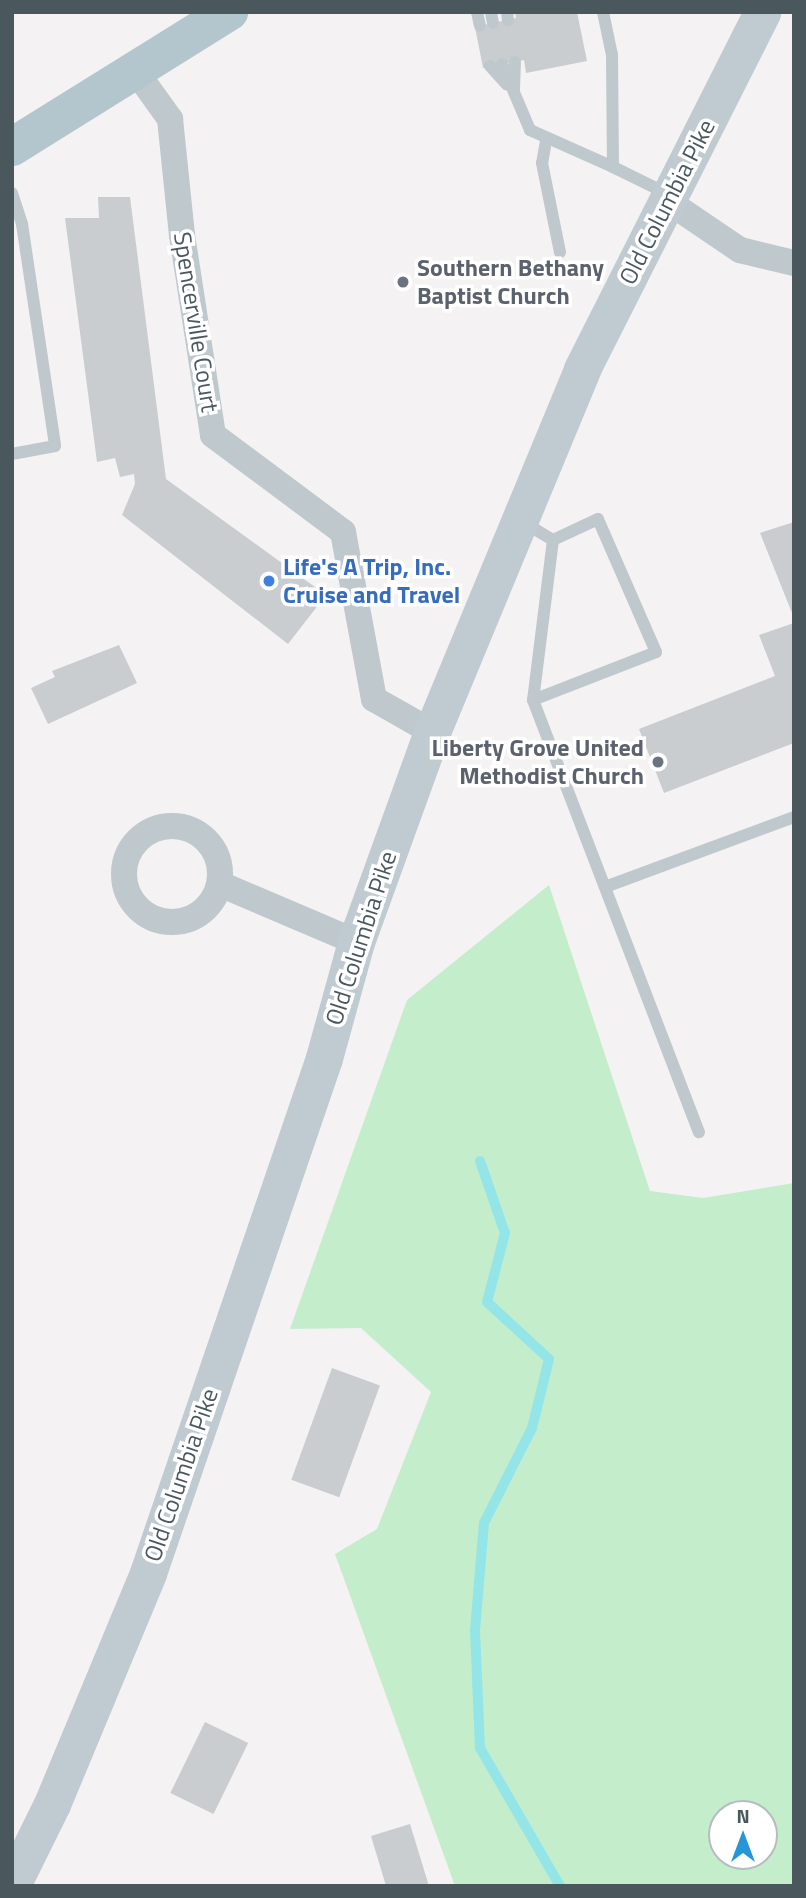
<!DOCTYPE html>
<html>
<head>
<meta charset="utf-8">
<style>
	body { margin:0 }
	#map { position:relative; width:806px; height:1898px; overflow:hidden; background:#f4f2f2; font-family:"Titillium Web",sans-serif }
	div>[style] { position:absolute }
	.green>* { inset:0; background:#c4edcc }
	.stream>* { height:10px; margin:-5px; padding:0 5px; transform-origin:5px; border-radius:5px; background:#94e5e7 }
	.building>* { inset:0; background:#c9cdd0; transform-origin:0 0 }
	.lane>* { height:12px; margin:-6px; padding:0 6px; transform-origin:6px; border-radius:6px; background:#bec8cd }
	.street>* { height:26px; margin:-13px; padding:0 13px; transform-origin:13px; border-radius:13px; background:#bec8cd }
	.street>.ring { margin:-13px; padding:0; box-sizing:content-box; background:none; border:26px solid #bec8cd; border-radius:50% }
	.secondary>* { height:37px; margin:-18.5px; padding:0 18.5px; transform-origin:18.5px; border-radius:18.5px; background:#bfcbd1 }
	.primary>* { height:38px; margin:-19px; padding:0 19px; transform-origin:19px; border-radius:19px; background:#b3c6ce }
	.dots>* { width:19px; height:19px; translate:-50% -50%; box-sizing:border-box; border:4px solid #fff; border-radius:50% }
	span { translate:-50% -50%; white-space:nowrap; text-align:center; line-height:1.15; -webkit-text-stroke:7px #fff; paint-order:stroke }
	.street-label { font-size:24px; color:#4a585e }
	.worship-label { font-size:24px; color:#5b616d; font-weight:700 }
	.left { translate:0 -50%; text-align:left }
	.right { translate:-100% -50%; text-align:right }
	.shop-label { font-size:24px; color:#366cbe; font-weight:700 }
	.frame { position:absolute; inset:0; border:14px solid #4a585e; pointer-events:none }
	.north { position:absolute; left:708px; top:1800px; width:70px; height:70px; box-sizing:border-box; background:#fff; border:2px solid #b7bcbf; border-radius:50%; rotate:0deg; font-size:19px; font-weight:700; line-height:28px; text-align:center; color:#4a585e }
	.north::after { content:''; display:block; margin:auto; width:24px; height:32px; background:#2696d9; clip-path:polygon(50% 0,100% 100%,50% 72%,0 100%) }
</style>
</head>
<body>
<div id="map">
	<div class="green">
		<i style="clip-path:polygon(evenodd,549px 885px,650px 1191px,703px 1198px,794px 1183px,794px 1886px,455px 1886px,335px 1554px,377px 1529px,431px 1392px,361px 1328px,290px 1329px,407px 1000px,549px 885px,722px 1814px,764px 1814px,764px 1856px,722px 1856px,722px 1814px)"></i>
	</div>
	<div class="stream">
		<i style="left:480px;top:1161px;width:76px;rotate:70.9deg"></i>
		<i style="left:505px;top:1233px;width:71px;rotate:104.6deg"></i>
		<i style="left:487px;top:1302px;width:84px;rotate:42.6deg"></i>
		<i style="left:549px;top:1359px;width:71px;rotate:103.8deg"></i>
		<i style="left:532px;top:1428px;width:106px;rotate:116.8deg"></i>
		<i style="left:484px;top:1523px;width:107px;rotate:94.8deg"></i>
		<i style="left:475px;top:1630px;width:118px;rotate:87.6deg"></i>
		<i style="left:480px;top:1748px;width:160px;rotate:59.9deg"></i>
	</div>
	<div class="building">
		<i style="clip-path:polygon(515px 12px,577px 12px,587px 61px,526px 73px,524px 60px,483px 68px,475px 27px,516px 18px)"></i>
		<i style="clip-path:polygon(98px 197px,130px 197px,166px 479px,326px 595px,288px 644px,122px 515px,135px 484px,134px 474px,120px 477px,115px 458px,97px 462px,65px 218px,99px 218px)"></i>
		<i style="clip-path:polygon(794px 522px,794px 618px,760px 533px)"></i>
		<i style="clip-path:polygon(794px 623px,794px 743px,664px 793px,639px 729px,775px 676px,759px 635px)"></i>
		<i style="clip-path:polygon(119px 645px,137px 683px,48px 724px,31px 688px,55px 677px,52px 671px)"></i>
		<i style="left:332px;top:1368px;width:51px;height:119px;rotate:20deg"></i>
		<i style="left:205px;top:1722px;width:48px;height:79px;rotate:26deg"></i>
		<i style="clip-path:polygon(410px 1824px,429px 1886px,386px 1886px,371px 1836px)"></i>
	</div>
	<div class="lane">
		<i style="left:477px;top:12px;width:14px;rotate:78deg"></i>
		<i style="left:491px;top:12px;width:11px;rotate:80deg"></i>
		<i style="left:507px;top:12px;width:8px;rotate:83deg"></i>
		<i style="left:603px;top:12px;width:44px;rotate:78.2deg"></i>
		<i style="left:612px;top:55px;width:112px;rotate:89.5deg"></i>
		<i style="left:613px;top:167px;width:61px;rotate:26.1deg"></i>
		<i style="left:502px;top:64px;width:72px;rotate:67deg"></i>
		<i style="left:530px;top:130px;width:91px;rotate:24deg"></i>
		<i style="left:490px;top:66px;width:25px;rotate:48deg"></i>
		<i style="left:514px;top:89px;width:27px;rotate:-88deg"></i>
		<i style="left:546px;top:141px;width:22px;rotate:100deg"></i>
		<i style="left:542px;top:163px;width:91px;rotate:78.6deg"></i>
		<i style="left:12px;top:193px;width:33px;rotate:72deg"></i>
		<i style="left:22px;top:224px;width:224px;rotate:81.5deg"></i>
		<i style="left:55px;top:446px;width:44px;rotate:169.5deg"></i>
		<i style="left:523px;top:522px;width:35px;rotate:31deg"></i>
		<i style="left:553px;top:540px;width:161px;rotate:97.1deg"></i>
		<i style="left:533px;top:700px;width:463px;rotate:69deg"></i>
		<i style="left:533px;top:700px;width:132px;rotate:-21.3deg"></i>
		<i style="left:656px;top:652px;width:145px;rotate:-113.6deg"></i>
		<i style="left:598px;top:519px;width:50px;rotate:155deg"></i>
		<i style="left:605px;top:887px;width:202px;rotate:-20.3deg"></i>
	</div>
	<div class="street">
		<i style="left:137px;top:73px;width:57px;rotate:54.3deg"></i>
		<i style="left:170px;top:119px;width:117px;rotate:84.1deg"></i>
		<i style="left:182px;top:235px;width:202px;rotate:81.2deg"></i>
		<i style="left:213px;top:435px;width:162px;rotate:36.7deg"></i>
		<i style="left:343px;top:532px;width:170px;rotate:79.5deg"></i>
		<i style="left:374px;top:699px;width:67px;rotate:29.6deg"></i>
		<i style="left:669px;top:202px;width:86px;rotate:34.1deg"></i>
		<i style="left:740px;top:250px;width:56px;rotate:13.5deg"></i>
		<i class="ring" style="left:124px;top:826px;width:70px;height:70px"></i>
		<i style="left:220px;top:884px;width:148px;rotate:23.1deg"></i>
	</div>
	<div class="secondary">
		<i style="left:12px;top:1885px;width:90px;rotate:-63.7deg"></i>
		<i style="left:52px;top:1804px;width:250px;rotate:-67.4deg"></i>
		<i style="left:148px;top:1573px;width:544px;rotate:-71.13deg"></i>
		<i style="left:324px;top:1058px;width:120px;rotate:-74.6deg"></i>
		<i style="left:356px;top:942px;width:223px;rotate:-70.1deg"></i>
		<i style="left:432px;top:732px;width:393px;rotate:-67.5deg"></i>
		<i style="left:582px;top:369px;width:400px;rotate:-63.2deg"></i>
	</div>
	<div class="primary">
		<i style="left:12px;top:147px;width:256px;rotate:-31.9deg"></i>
	</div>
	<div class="dots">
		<i style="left:403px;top:282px;background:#6b7280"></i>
		<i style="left:269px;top:581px;background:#3f7fe0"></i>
		<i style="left:658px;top:762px;background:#6b7280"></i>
	</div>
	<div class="street-label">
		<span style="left:667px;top:202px;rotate:-63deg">Old Columbia Pike</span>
		<span style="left:196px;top:322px;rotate:81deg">Spencerville Court</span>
		<span style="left:361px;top:938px;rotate:-72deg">Old Columbia Pike</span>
		<span style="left:181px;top:1475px;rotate:-71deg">Old Columbia Pike</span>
	</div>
	<div class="worship-label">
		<span class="left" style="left:417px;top:282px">Southern Bethany<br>Baptist Church</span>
		<span class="right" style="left:644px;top:762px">Liberty Grove United<br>Methodist Church</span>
	</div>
	<div class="shop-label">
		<span class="left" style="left:283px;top:581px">Life's A Trip, Inc.<br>Cruise and Travel</span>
	</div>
	<div class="frame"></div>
	<div class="north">N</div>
</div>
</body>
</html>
